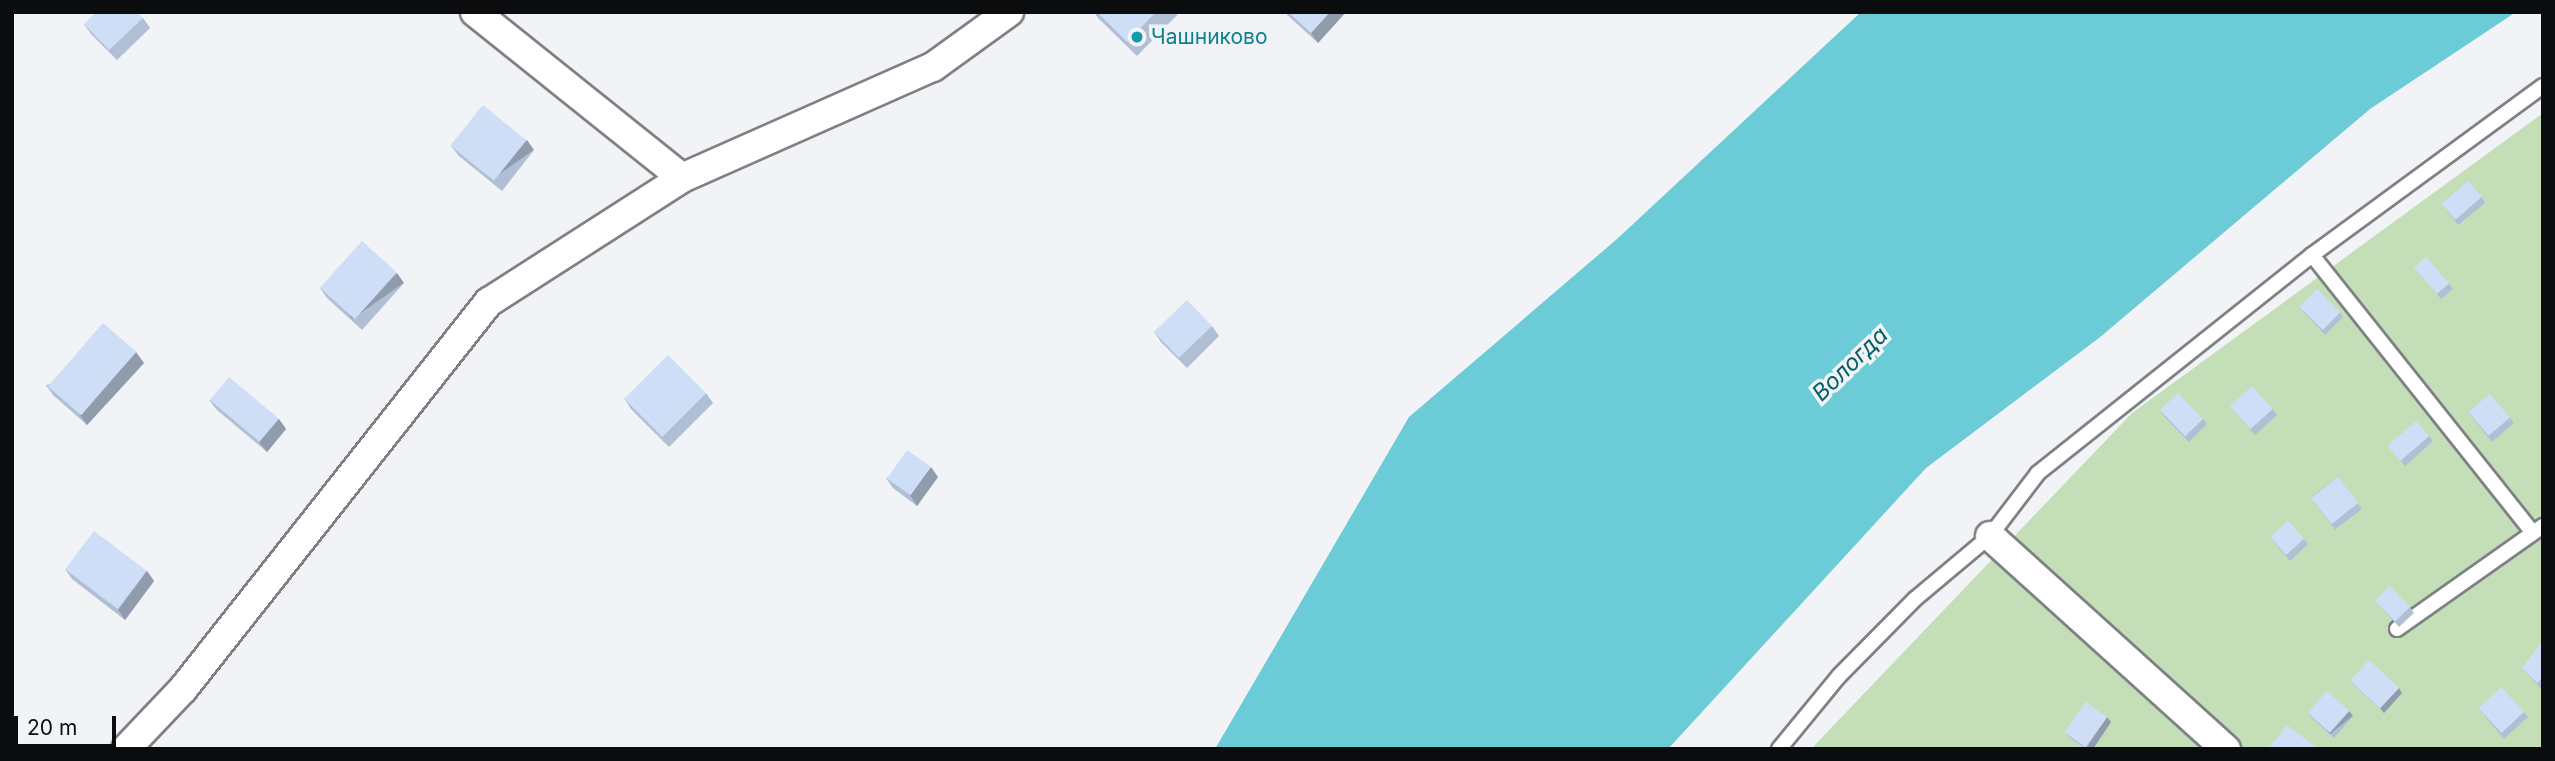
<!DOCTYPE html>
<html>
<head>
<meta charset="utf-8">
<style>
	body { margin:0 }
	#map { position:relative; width:2555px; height:761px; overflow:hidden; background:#f1f3f6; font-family:Inter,sans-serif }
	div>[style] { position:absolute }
	.green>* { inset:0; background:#c4dfb7 }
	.water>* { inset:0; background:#6bcbd7 }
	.roads { filter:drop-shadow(2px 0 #7f8184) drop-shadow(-2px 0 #7f8184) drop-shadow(0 2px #7f8184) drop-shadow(0 -2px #7f8184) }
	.service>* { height:14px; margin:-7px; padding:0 7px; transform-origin:7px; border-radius:7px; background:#fff }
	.minor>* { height:28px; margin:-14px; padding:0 14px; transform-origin:14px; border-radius:14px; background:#fff }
	.wall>* { inset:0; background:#b1bfd4; transform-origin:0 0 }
	.shaded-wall>* { inset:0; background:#909bac; transform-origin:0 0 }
	.building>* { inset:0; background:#cedef6; transform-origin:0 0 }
	.dots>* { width:19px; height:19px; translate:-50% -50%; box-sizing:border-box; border:4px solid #f1f3f6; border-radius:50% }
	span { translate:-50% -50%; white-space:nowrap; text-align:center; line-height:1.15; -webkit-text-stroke:7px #f1f3f6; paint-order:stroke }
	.culture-label { font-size:21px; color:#0d838f }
	.left { translate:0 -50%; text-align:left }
	.water-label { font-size:23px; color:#065e66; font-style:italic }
	.frame { position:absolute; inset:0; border:14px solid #0b0c0d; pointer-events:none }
	.scale { position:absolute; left:14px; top:716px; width:102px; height:32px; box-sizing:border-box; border:4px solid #0b0c0d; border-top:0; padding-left:9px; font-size:21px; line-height:24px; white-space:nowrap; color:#0b0c0d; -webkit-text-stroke:5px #f1f3f6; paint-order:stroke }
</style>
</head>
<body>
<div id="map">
	<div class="green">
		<i style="clip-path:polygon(2543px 113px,2543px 749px,1811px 749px,2132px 413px)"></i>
	</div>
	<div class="water">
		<i style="clip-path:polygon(1861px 12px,2516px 12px,2370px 109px,2099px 338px,1926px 468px,1668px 749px,1215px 749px,1409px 417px,1617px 239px)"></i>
	</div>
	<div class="roads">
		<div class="service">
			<i style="left:2312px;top:255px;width:355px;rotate:51.5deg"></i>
			<i style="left:2397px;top:629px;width:179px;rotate:-35.2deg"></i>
			<i style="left:1779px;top:749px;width:94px;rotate:-50.6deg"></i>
			<i style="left:1839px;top:676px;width:108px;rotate:-45.4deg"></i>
			<i style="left:1915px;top:599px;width:98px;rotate:-40deg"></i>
			<i style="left:1990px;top:536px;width:79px;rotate:-52.7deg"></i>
			<i style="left:2038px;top:473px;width:350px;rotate:-38.5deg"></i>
			<i style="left:2312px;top:255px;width:286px;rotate:-36.2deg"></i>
		</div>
		<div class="minor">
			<i style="left:475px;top:12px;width:265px;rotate:38.7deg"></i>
			<i style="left:1990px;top:536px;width:318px;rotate:42.1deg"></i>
			<i style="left:126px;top:749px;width:83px;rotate:-46.5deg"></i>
			<i style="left:183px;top:689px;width:493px;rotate:-51.7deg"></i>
			<i style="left:489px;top:302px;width:229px;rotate:-32.7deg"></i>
			<i style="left:682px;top:178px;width:274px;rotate:-23.9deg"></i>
			<i style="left:933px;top:67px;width:94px;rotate:-35.9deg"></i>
		</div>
	</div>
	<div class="wall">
		<i style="clip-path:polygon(1094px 12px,1180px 12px,1137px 56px,1098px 18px)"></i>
		<i style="clip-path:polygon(1284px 12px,1346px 12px,1318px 43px)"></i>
		<i style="clip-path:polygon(143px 18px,150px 28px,117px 60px,91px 34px,84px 24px)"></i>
		<i style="clip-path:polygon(451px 146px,534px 150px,502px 191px,459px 156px)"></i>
		<i style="clip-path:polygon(2482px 197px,2485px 203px,2458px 225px,2442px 204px)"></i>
		<i style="clip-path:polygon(2414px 267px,2449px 283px,2453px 289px,2441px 299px)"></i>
		<i style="clip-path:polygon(404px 283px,362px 330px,327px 298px,320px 288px)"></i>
		<i style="clip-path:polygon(2299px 307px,2340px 312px,2343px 317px,2325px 335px)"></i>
		<i style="clip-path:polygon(1212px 326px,1219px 336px,1187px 368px,1161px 342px,1154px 332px)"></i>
		<i style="clip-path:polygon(144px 363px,87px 425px,53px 395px,46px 385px)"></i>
		<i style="clip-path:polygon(706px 393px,713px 403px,669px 447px,631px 409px,624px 398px)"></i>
		<i style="clip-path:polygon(209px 400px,279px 419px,286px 429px,267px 452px,217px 410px)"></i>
		<i style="clip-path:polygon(2230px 406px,2273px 409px,2277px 415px,2255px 435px)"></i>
		<i style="clip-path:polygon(2160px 411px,2203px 419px,2207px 424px,2189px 442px,2164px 416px)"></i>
		<i style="clip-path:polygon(2468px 412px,2510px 418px,2514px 423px,2492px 442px)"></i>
		<i style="clip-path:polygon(2429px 436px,2433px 441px,2405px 466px,2388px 446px)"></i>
		<i style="clip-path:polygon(938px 477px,917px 506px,893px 488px,886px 478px)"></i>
		<i style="left:2338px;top:477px;width:40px;height:34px;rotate:53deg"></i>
		<i style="clip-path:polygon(2270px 537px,2304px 539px,2308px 544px,2290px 561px)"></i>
		<i style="clip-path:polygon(65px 569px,147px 571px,154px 581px,125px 620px,72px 579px)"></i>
		<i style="clip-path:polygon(2375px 600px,2410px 607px,2414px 613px,2399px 627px)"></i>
		<i style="clip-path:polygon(2543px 646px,2543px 686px,2540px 688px,2522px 668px)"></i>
		<i style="clip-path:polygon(2350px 680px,2402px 693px,2384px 713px,2354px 685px)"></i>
		<i style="clip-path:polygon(2478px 708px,2524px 712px,2528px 717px,2504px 739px)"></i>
		<i style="clip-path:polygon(2349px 711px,2353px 716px,2334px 738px,2311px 717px,2307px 712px)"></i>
		<i style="clip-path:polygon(2111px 722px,2093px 749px,2086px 749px,2070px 738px,2066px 733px)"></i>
	</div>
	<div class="shaded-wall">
		<i style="clip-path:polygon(1330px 12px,1346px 12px,1318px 43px,1311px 33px)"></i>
		<i style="left:527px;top:140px;width:12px;height:52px;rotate:55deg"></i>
		<i style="left:397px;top:273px;width:12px;height:63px;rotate:55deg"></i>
		<i style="clip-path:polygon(136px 352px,144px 363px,87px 425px,80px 415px)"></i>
		<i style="clip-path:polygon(279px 419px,286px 429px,267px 452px,259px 442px)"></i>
		<i style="clip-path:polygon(931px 467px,938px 477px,917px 506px,910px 495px)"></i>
		<i style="clip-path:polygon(147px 571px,154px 581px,125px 620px,118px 610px)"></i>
		<i style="clip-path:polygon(2399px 688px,2402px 693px,2384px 713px,2380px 708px)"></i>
		<i style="left:2349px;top:711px;width:6px;height:29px;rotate:51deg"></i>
		<i style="clip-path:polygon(2107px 717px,2111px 722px,2093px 749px,2089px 749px,2087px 747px)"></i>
	</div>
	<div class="building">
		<i style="clip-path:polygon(96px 12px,137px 12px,143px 18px,109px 50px,84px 24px)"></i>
		<i style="clip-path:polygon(1097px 12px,1156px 12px,1127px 42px)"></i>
		<i style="clip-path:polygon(1288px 12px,1330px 12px,1311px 33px)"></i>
		<i style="left:483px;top:105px;width:56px;height:52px;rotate:39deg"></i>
		<i style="left:2468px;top:181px;width:21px;height:35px;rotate:49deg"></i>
		<i style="left:362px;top:241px;width:47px;height:63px;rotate:42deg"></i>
		<i style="left:2426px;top:257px;width:35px;height:16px;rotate:49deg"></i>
		<i style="left:2317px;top:289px;width:33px;height:25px;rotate:45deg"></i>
		<i style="left:1187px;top:300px;width:36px;height:46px;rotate:46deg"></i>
		<i style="left:103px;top:323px;width:44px;height:84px;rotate:41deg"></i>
		<i style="left:668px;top:355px;width:54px;height:62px;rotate:45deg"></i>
		<i style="left:229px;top:377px;width:65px;height:30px;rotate:40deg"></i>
		<i style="left:2252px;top:386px;width:31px;height:30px;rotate:48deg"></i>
		<i style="left:2178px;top:393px;width:36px;height:25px;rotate:46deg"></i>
		<i style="left:2490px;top:394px;width:31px;height:28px;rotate:50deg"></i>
		<i style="left:2416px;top:421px;width:20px;height:38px;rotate:49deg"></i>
		<i style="left:907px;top:450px;width:29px;height:35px;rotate:35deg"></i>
		<i style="left:2338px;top:477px;width:33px;height:34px;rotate:52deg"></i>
		<i style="left:2288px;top:521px;width:24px;height:24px;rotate:48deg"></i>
		<i style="left:94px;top:531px;width:66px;height:48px;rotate:37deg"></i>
		<i style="left:2390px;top:586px;width:29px;height:21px;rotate:46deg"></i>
		<i style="clip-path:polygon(2540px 644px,2543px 646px,2543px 677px,2537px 683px,2522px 668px)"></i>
		<i style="left:2369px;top:660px;width:41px;height:28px;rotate:43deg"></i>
		<i style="left:2501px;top:687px;width:34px;height:31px;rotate:47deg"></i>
		<i style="left:2327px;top:691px;width:30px;height:29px;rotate:42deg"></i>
		<i style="left:2086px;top:702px;width:26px;height:37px;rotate:36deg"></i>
		<i style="clip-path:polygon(2287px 725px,2318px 749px,2268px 749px)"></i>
	</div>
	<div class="dots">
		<i style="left:1137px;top:37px;background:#0f9aa8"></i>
	</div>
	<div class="culture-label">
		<span class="left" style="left:1151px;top:37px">Чашниково</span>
	</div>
	<div class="water-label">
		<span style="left:1850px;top:364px;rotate:-44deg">Вологда</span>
	</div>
	<div class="frame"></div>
	<div class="scale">20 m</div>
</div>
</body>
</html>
